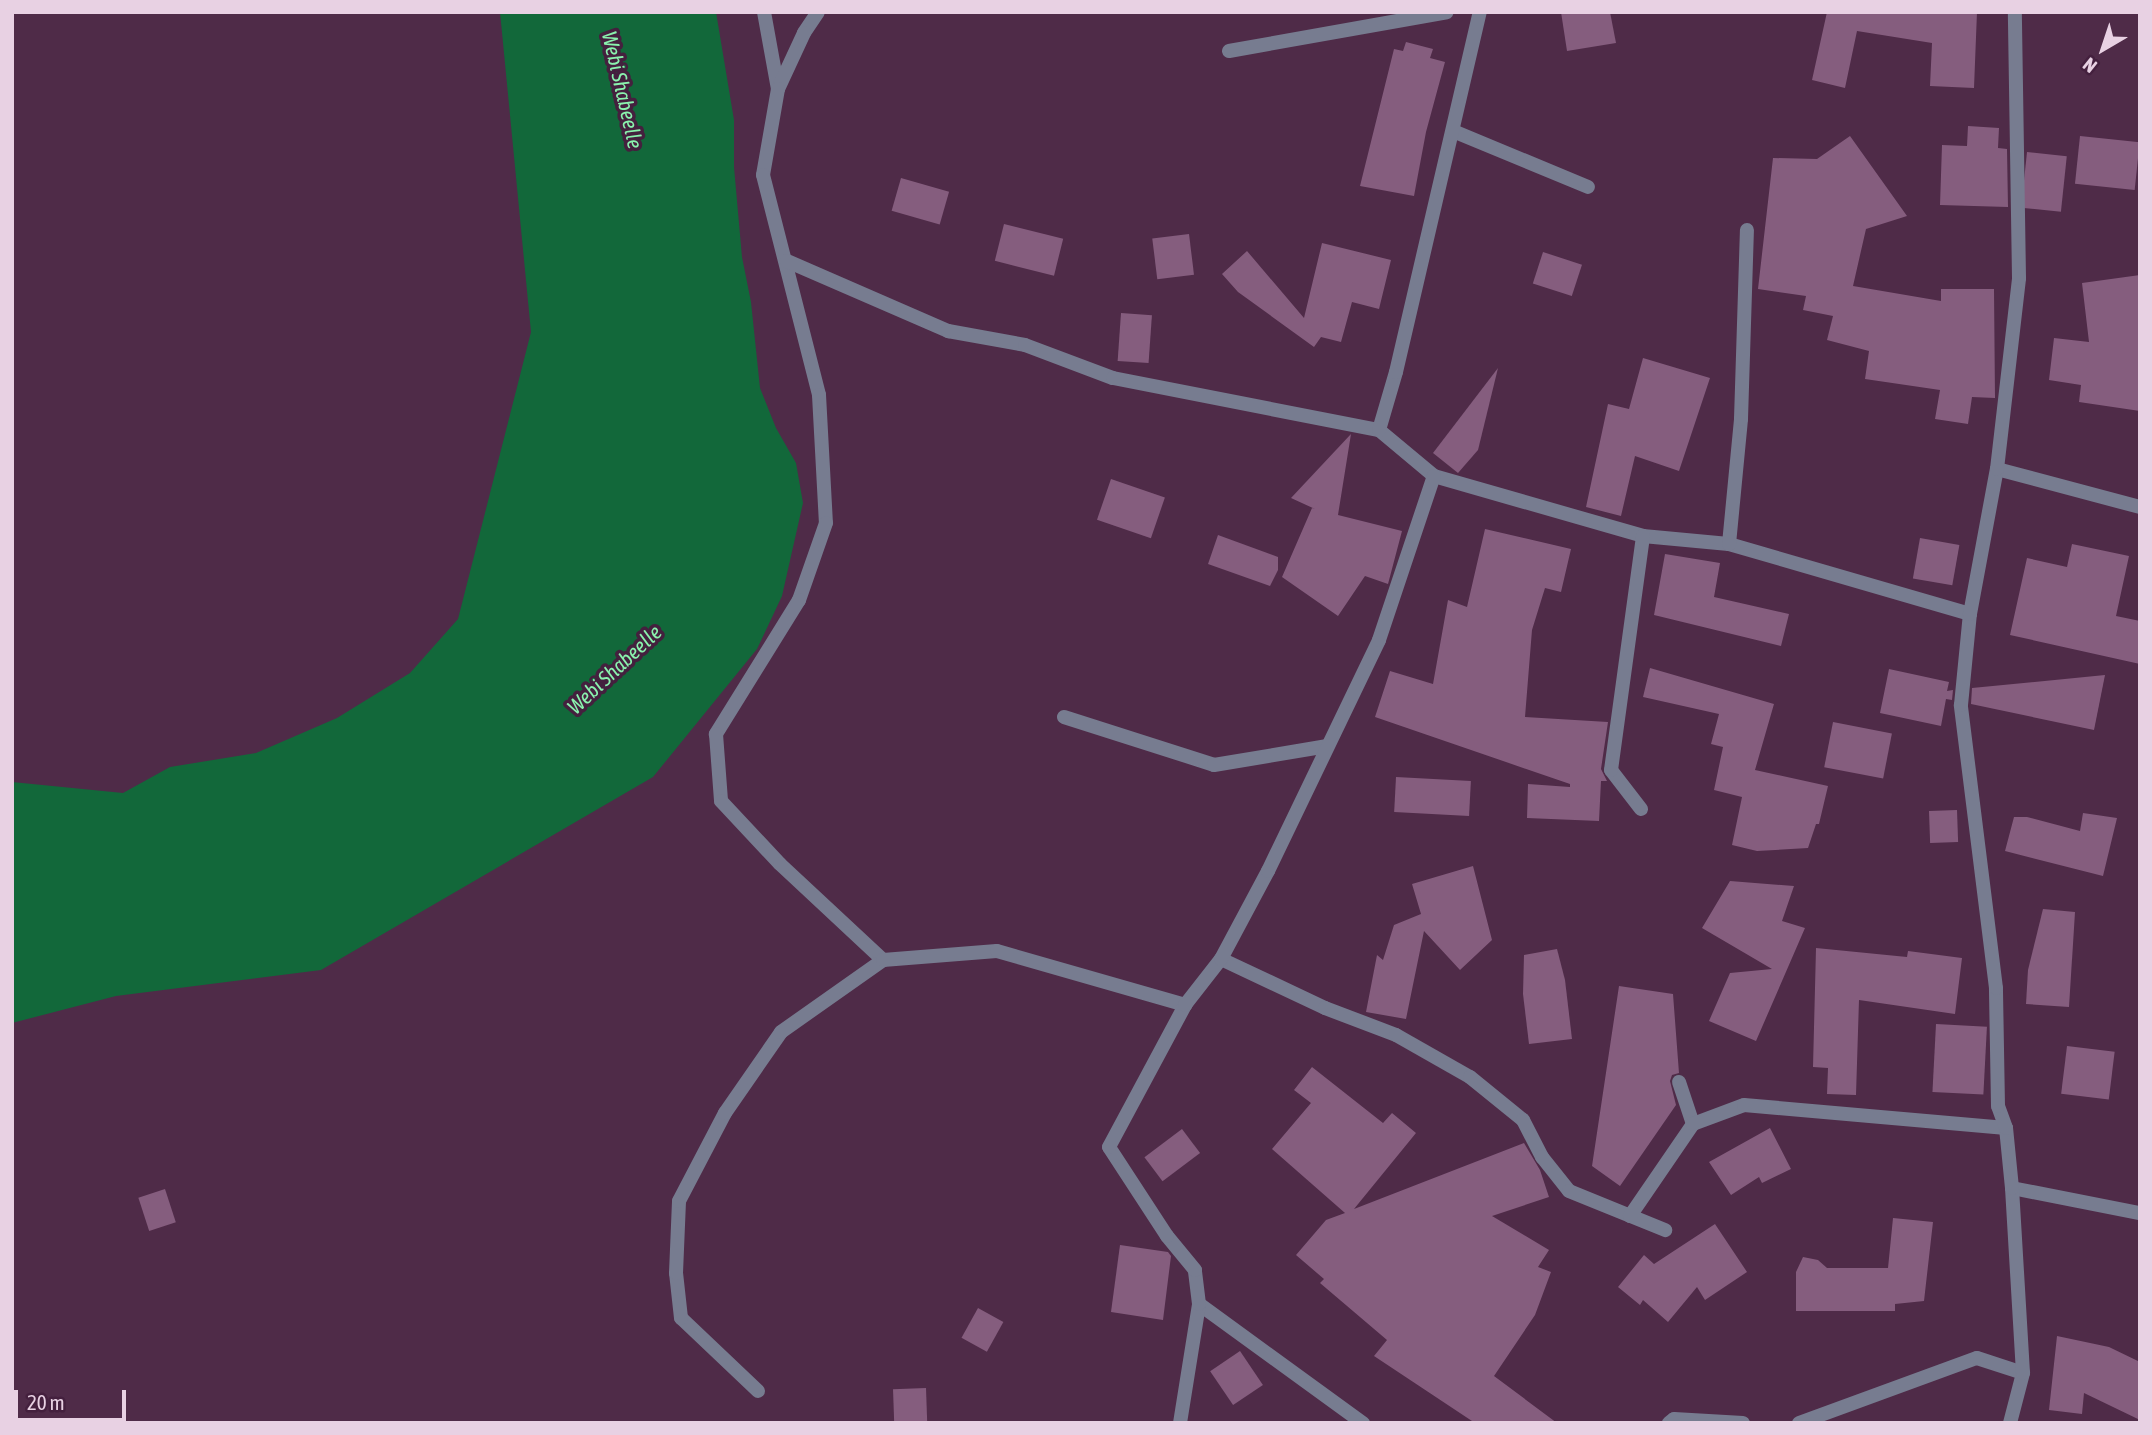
<!DOCTYPE html>
<html>
<head>
<meta charset="utf-8">
<style>
	body { margin:0 }
	#map { position:relative; width:2152px; height:1435px; overflow:hidden; background:#4f2b48; font-family:"Asap Condensed",sans-serif }
	div>[style] { position:absolute }
	.water>* { inset:0; background:#12683a }
	.building>* { inset:0; background:#855d7e; transform-origin:0 0 }
	.street>* { height:14px; margin:-7px; padding:0 7px; transform-origin:7px; border-radius:7px; background:#777c90 }
	span { translate:-50% -50%; white-space:nowrap; text-align:center; line-height:1.15; -webkit-text-stroke:7px #44203e; paint-order:stroke }
	.water-label { font-size:21px; color:#8af3ae; font-style:italic }
	.frame { position:absolute; inset:0; border:14px solid #e8d1e3; pointer-events:none }
	.north { position:absolute; left:2068px; top:14px; width:70px; height:70px; -webkit-text-stroke:5px #44203e; paint-order:stroke; rotate:219deg; font-size:19px; font-weight:700; line-height:28px; text-align:center; color:#e8d1e3 }
	.north::after { content:''; display:block; margin:auto; width:24px; height:32px; background:#e8d1e3; clip-path:polygon(50% 0,100% 100%,50% 72%,0 100%) }
	.scale { position:absolute; left:14px; top:1390px; width:112px; height:32px; box-sizing:border-box; border:4px solid #e8d1e3; border-top:0; padding-left:9px; font-size:21px; line-height:24px; white-space:nowrap; color:#e8d1e3; -webkit-text-stroke:5px #44203e; paint-order:stroke }
</style>
</head>
<body>
<div id="map">
	<div class="water">
		<i style="clip-path:polygon(500px 12px,716px 12px,734px 120px,734px 167px,742px 257px,751px 302px,760px 388px,776px 428px,796px 463px,803px 503px,782px 596px,757px 649px,653px 777px,321px 970px,116px 996px,12px 1023px,12px 782px,123px 793px,170px 767px,256px 753px,337px 718px,410px 673px,458px 619px,531px 332px)"></i>
	</div>
	<div class="building">
		<i style="clip-path:polygon(1561px 12px,1610px 12px,1616px 43px,1567px 51px)"></i>
		<i style="clip-path:polygon(1827px 12px,1977px 12px,1974px 88px,1930px 86px,1932px 43px,1857px 31px,1845px 88px,1812px 80px)"></i>
		<i style="clip-path:polygon(1406px 42px,1433px 49px,1430px 58px,1445px 62px,1426px 132px,1414px 196px,1360px 186px,1394px 49px,1403px 51px)"></i>
		<i style="clip-path:polygon(1968px 126px,1999px 128px,1998px 148px,2007px 149px,2008px 207px,1940px 205px,1942px 145px,1967px 146px)"></i>
		<i style="clip-path:polygon(1850px 136px,1907px 216px,1866px 229px,1853px 286px,1941px 301px,1941px 289px,1994px 289px,1995px 398px,1972px 397px,1968px 424px,1935px 419px,1940px 390px,1865px 379px,1869px 351px,1827px 340px,1833px 316px,1803px 310px,1806px 296px,1758px 289px,1773px 158px,1817px 159px)"></i>
		<i style="left:2080px;top:136px;width:60px;height:48px;rotate:6deg"></i>
		<i style="left:2027px;top:152px;width:40px;height:56px;rotate:6deg"></i>
		<i style="left:901px;top:178px;width:50px;height:34px;rotate:16deg"></i>
		<i style="left:1004px;top:224px;width:61px;height:38px;rotate:14deg"></i>
		<i style="left:1189px;top:234px;width:41px;height:37px;rotate:83deg"></i>
		<i style="clip-path:polygon(1322px 243px,1391px 260px,1379px 309px,1352px 302px,1341px 342px,1321px 337px,1314px 347px,1238px 292px,1222px 274px,1247px 251px,1304px 318px)"></i>
		<i style="left:1543px;top:252px;width:41px;height:33px;rotate:18deg"></i>
		<i style="clip-path:polygon(2140px 275px,2140px 411px,2079px 402px,2081px 385px,2049px 380px,2054px 338px,2089px 342px,2082px 283px)"></i>
		<i style="left:1121px;top:313px;width:31px;height:48px;rotate:4deg"></i>
		<i style="clip-path:polygon(1643px 358px,1710px 378px,1679px 471px,1635px 456px,1621px 516px,1586px 507px,1608px 404px,1629px 409px)"></i>
		<i style="clip-path:polygon(1498px 368px,1478px 450px,1458px 473px,1433px 453px)"></i>
		<i style="clip-path:polygon(1351px 434px,1338px 515px,1402px 531px,1388px 584px,1365px 576px,1338px 616px,1282px 577px,1312px 508px,1315px 509px,1291px 498px)"></i>
		<i style="left:1111px;top:479px;width:57px;height:43px;rotate:19deg"></i>
		<i style="clip-path:polygon(1485px 529px,1571px 549px,1561px 592px,1545px 588px,1532px 630px,1525px 717px,1608px 722px,1601px 769px,1607px 781px,1601px 781px,1599px 821px,1527px 818px,1528px 784px,1570px 787px,1570px 784px,1375px 717px,1390px 671px,1433px 684px,1448px 600px,1467px 607px)"></i>
		<i style="clip-path:polygon(1218px 535px,1278px 557px,1278px 570px,1270px 586px,1208px 564px)"></i>
		<i style="left:1920px;top:538px;width:40px;height:41px;rotate:10deg"></i>
		<i style="clip-path:polygon(2072px 544px,2129px 556px,2116px 616px,2140px 621px,2140px 664px,2010px 635px,2027px 558px,2067px 567px)"></i>
		<i style="clip-path:polygon(1665px 554px,1720px 563px,1714px 597px,1789px 614px,1781px 646px,1654px 615px)"></i>
		<i style="clip-path:polygon(1650px 668px,1774px 704px,1755px 770px,1828px 786px,1819px 824px,1816px 824px,1808px 848px,1757px 851px,1732px 845px,1742px 797px,1714px 790px,1723px 747px,1711px 744px,1719px 714px,1643px 697px)"></i>
		<i style="clip-path:polygon(1889px 669px,1949px 682px,1947px 691px,1953px 690px,1952px 700px,1946px 699px,1941px 726px,1880px 713px)"></i>
		<i style="clip-path:polygon(2105px 675px,2094px 730px,1971px 704px,1972px 688px)"></i>
		<i style="left:1833px;top:722px;width:60px;height:46px;rotate:11deg"></i>
		<i style="left:1396px;top:777px;width:75px;height:35px;rotate:3deg"></i>
		<i style="left:1957px;top:810px;width:32px;height:28px;rotate:88deg"></i>
		<i style="clip-path:polygon(2083px 813px,2117px 818px,2103px 876px,2005px 851px,2014px 817px,2027px 817px,2080px 831px)"></i>
		<i style="clip-path:polygon(1473px 866px,1492px 940px,1460px 970px,1424px 931px,1406px 1019px,1366px 1012px,1377px 955px,1383px 960px,1394px 925px,1421px 914px,1412px 884px)"></i>
		<i style="clip-path:polygon(1730px 881px,1794px 886px,1782px 921px,1805px 928px,1756px 1041px,1709px 1021px,1730px 973px,1772px 969px,1702px 928px)"></i>
		<i style="clip-path:polygon(2043px 909px,2075px 912px,2069px 1007px,2026px 1004px,2028px 970px)"></i>
		<i style="clip-path:polygon(1816px 948px,1907px 957px,1908px 951px,1962px 958px,1955px 1014px,1859px 1000px,1856px 1095px,1827px 1094px,1828px 1068px,1813px 1067px)"></i>
		<i style="clip-path:polygon(1557px 949px,1565px 980px,1572px 1039px,1529px 1044px,1523px 994px,1524px 955px)"></i>
		<i style="clip-path:polygon(1619px 986px,1673px 994px,1679px 1073px,1672px 1075px,1670px 1081px,1676px 1105px,1620px 1186px,1592px 1166px)"></i>
		<i style="left:1936px;top:1024px;width:51px;height:68px;rotate:3deg"></i>
		<i style="left:2067px;top:1046px;width:48px;height:48px;rotate:7deg"></i>
		<i style="clip-path:polygon(1312px 1067px,1383px 1123px,1392px 1113px,1416px 1133px,1354px 1209px,1524px 1143px,1540px 1170px,1549px 1197px,1492px 1216px,1549px 1250px,1538px 1267px,1551px 1272px,1535px 1315px,1494px 1376px,1557px 1423px,1475px 1423px,1374px 1356px,1387px 1340px,1320px 1283px,1324px 1279px,1296px 1255px,1326px 1220px,1345px 1213px,1272px 1149px,1311px 1103px,1294px 1090px)"></i>
		<i style="clip-path:polygon(1770px 1128px,1791px 1169px,1762px 1183px,1759px 1177px,1731px 1195px,1709px 1162px)"></i>
		<i style="left:1182px;top:1129px;width:30px;height:47px;rotate:53deg"></i>
		<i style="left:165px;top:1189px;width:35px;height:28px;rotate:72deg"></i>
		<i style="clip-path:polygon(1893px 1218px,1933px 1222px,1924px 1301px,1895px 1304px,1895px 1311px,1796px 1311px,1796px 1272px,1803px 1257px,1818px 1260px,1827px 1268px,1888px 1268px)"></i>
		<i style="clip-path:polygon(1715px 1224px,1747px 1272px,1705px 1300px,1697px 1287px,1668px 1322px,1643px 1300px,1640px 1305px,1618px 1287px,1644px 1255px,1654px 1264px)"></i>
		<i style="clip-path:polygon(1120px 1245px,1168px 1252px,1171px 1256px,1163px 1320px,1111px 1312px)"></i>
		<i style="left:978px;top:1308px;width:29px;height:34px;rotate:29deg"></i>
		<i style="clip-path:polygon(2057px 1336px,2109px 1347px,2140px 1362px,2140px 1420px,2084px 1393px,2082px 1414px,2049px 1410px)"></i>
		<i style="left:1240px;top:1351px;width:41px;height:36px;rotate:56deg"></i>
		<i style="left:926px;top:1388px;width:35px;height:33px;rotate:88deg"></i>
	</div>
	<div class="street">
		<i style="left:764px;top:12px;width:78px;rotate:79.7deg"></i>
		<i style="left:818px;top:12px;width:25px;rotate:124deg"></i>
		<i style="left:804px;top:33px;width:62px;rotate:114.9deg"></i>
		<i style="left:778px;top:89px;width:87px;rotate:99.9deg"></i>
		<i style="left:763px;top:175px;width:227px;rotate:75.7deg"></i>
		<i style="left:819px;top:395px;width:128px;rotate:86.9deg"></i>
		<i style="left:826px;top:523px;width:82px;rotate:109.3deg"></i>
		<i style="left:799px;top:600px;width:158px;rotate:121.8deg"></i>
		<i style="left:716px;top:734px;width:67px;rotate:85.7deg"></i>
		<i style="left:721px;top:801px;width:86px;rotate:46.9deg"></i>
		<i style="left:780px;top:864px;width:141px;rotate:43deg"></i>
		<i style="left:1229px;top:51px;width:221px;rotate:-10.1deg"></i>
		<i style="left:1453px;top:131px;width:146px;rotate:22.5deg"></i>
		<i style="left:787px;top:261px;width:176px;rotate:23.5deg"></i>
		<i style="left:948px;top:331px;width:78px;rotate:10.3deg"></i>
		<i style="left:1025px;top:345px;width:94px;rotate:20.6deg"></i>
		<i style="left:1113px;top:378px;width:271px;rotate:11.1deg"></i>
		<i style="left:1379px;top:430px;width:72px;rotate:39.9deg"></i>
		<i style="left:1434px;top:476px;width:217px;rotate:16deg"></i>
		<i style="left:1643px;top:536px;width:86px;rotate:5.3deg"></i>
		<i style="left:1729px;top:544px;width:251px;rotate:16.2deg"></i>
		<i style="left:1379px;top:430px;width:60px;rotate:-73.7deg"></i>
		<i style="left:1396px;top:372px;width:370px;rotate:-76.9deg"></i>
		<i style="left:1997px;top:469px;width:148px;rotate:14.9deg"></i>
		<i style="left:1729px;top:544px;width:126px;rotate:-84.5deg"></i>
		<i style="left:1741px;top:419px;width:189px;rotate:-88.2deg"></i>
		<i style="left:1064px;top:717px;width:157px;rotate:17.7deg"></i>
		<i style="left:1214px;top:765px;width:115px;rotate:-9.5deg"></i>
		<i style="left:1641px;top:809px;width:49px;rotate:-127.6deg"></i>
		<i style="left:1611px;top:770px;width:236px;rotate:-82.2deg"></i>
		<i style="left:1221px;top:959px;width:115px;rotate:25.2deg"></i>
		<i style="left:1325px;top:1008px;width:76px;rotate:20.8deg"></i>
		<i style="left:1396px;top:1035px;width:85px;rotate:29.6deg"></i>
		<i style="left:1470px;top:1077px;width:68px;rotate:39.1deg"></i>
		<i style="left:1523px;top:1120px;width:42px;rotate:62.8deg"></i>
		<i style="left:1542px;top:1157px;width:43px;rotate:51.5deg"></i>
		<i style="left:1569px;top:1191px;width:104px;rotate:22.1deg"></i>
		<i style="left:1679px;top:1082px;width:44px;rotate:71.6deg"></i>
		<i style="left:2012px;top:1188px;width:130px;rotate:11.1deg"></i>
		<i style="left:1630px;top:1216px;width:112px;rotate:-55.6deg"></i>
		<i style="left:1693px;top:1124px;width:54px;rotate:-20.4deg"></i>
		<i style="left:1744px;top:1105px;width:263px;rotate:5deg"></i>
		<i style="left:1199px;top:1304px;width:203px;rotate:36deg"></i>
		<i style="left:758px;top:1391px;width:106px;rotate:-136.5deg"></i>
		<i style="left:681px;top:1318px;width:45px;rotate:-96.3deg"></i>
		<i style="left:676px;top:1273px;width:72px;rotate:-87.6deg"></i>
		<i style="left:679px;top:1201px;width:99px;rotate:-62.4deg"></i>
		<i style="left:725px;top:1113px;width:98px;rotate:-55.3deg"></i>
		<i style="left:781px;top:1032px;width:125px;rotate:-35.2deg"></i>
		<i style="left:883px;top:960px;width:114px;rotate:-4.5deg"></i>
		<i style="left:997px;top:951px;width:196px;rotate:16deg"></i>
		<i style="left:1180px;top:1423px;width:121px;rotate:-80.9deg"></i>
		<i style="left:1199px;top:1304px;width:34px;rotate:-97deg"></i>
		<i style="left:1195px;top:1270px;width:44px;rotate:-129.5deg"></i>
		<i style="left:1167px;top:1236px;width:106px;rotate:-123.1deg"></i>
		<i style="left:1109px;top:1147px;width:161px;rotate:-61.8deg"></i>
		<i style="left:1185px;top:1005px;width:58px;rotate:-52deg"></i>
		<i style="left:1221px;top:959px;width:100px;rotate:-61.9deg"></i>
		<i style="left:1268px;top:871px;width:256px;rotate:-64.3deg"></i>
		<i style="left:1379px;top:640px;width:173px;rotate:-71.5deg"></i>
		<i style="left:1669px;top:1423px;width:6px;rotate:-39deg"></i>
		<i style="left:1674px;top:1419px;width:69px;rotate:3.3deg"></i>
		<i style="left:1799px;top:1423px;width:189px;rotate:-20.1deg"></i>
		<i style="left:1977px;top:1358px;width:48px;rotate:18.1deg"></i>
		<i style="left:2010px;top:1423px;width:52px;rotate:-75.4deg"></i>
		<i style="left:2023px;top:1373px;width:185px;rotate:-93.4deg"></i>
		<i style="left:2012px;top:1188px;width:60px;rotate:-95.7deg"></i>
		<i style="left:2006px;top:1128px;width:23px;rotate:-110deg"></i>
		<i style="left:1998px;top:1106px;width:118px;rotate:-91deg"></i>
		<i style="left:1996px;top:988px;width:285px;rotate:-97.1deg"></i>
		<i style="left:1961px;top:705px;width:91px;rotate:-84.4deg"></i>
		<i style="left:1970px;top:614px;width:147px;rotate:-79.5deg"></i>
		<i style="left:1997px;top:469px;width:192px;rotate:-83.4deg"></i>
		<i style="left:2019px;top:278px;width:266px;rotate:-90.9deg"></i>
	</div>
	<div class="water-label">
		<span style="left:623px;top:90px;rotate:77deg">Webi Shabeelle</span>
		<span style="left:614px;top:669px;rotate:-43deg">Webi Shabeelle</span>
	</div>
	<div class="frame"></div>
	<div class="north">N</div>
	<div class="scale">20 m</div>
</div>
</body>
</html>
